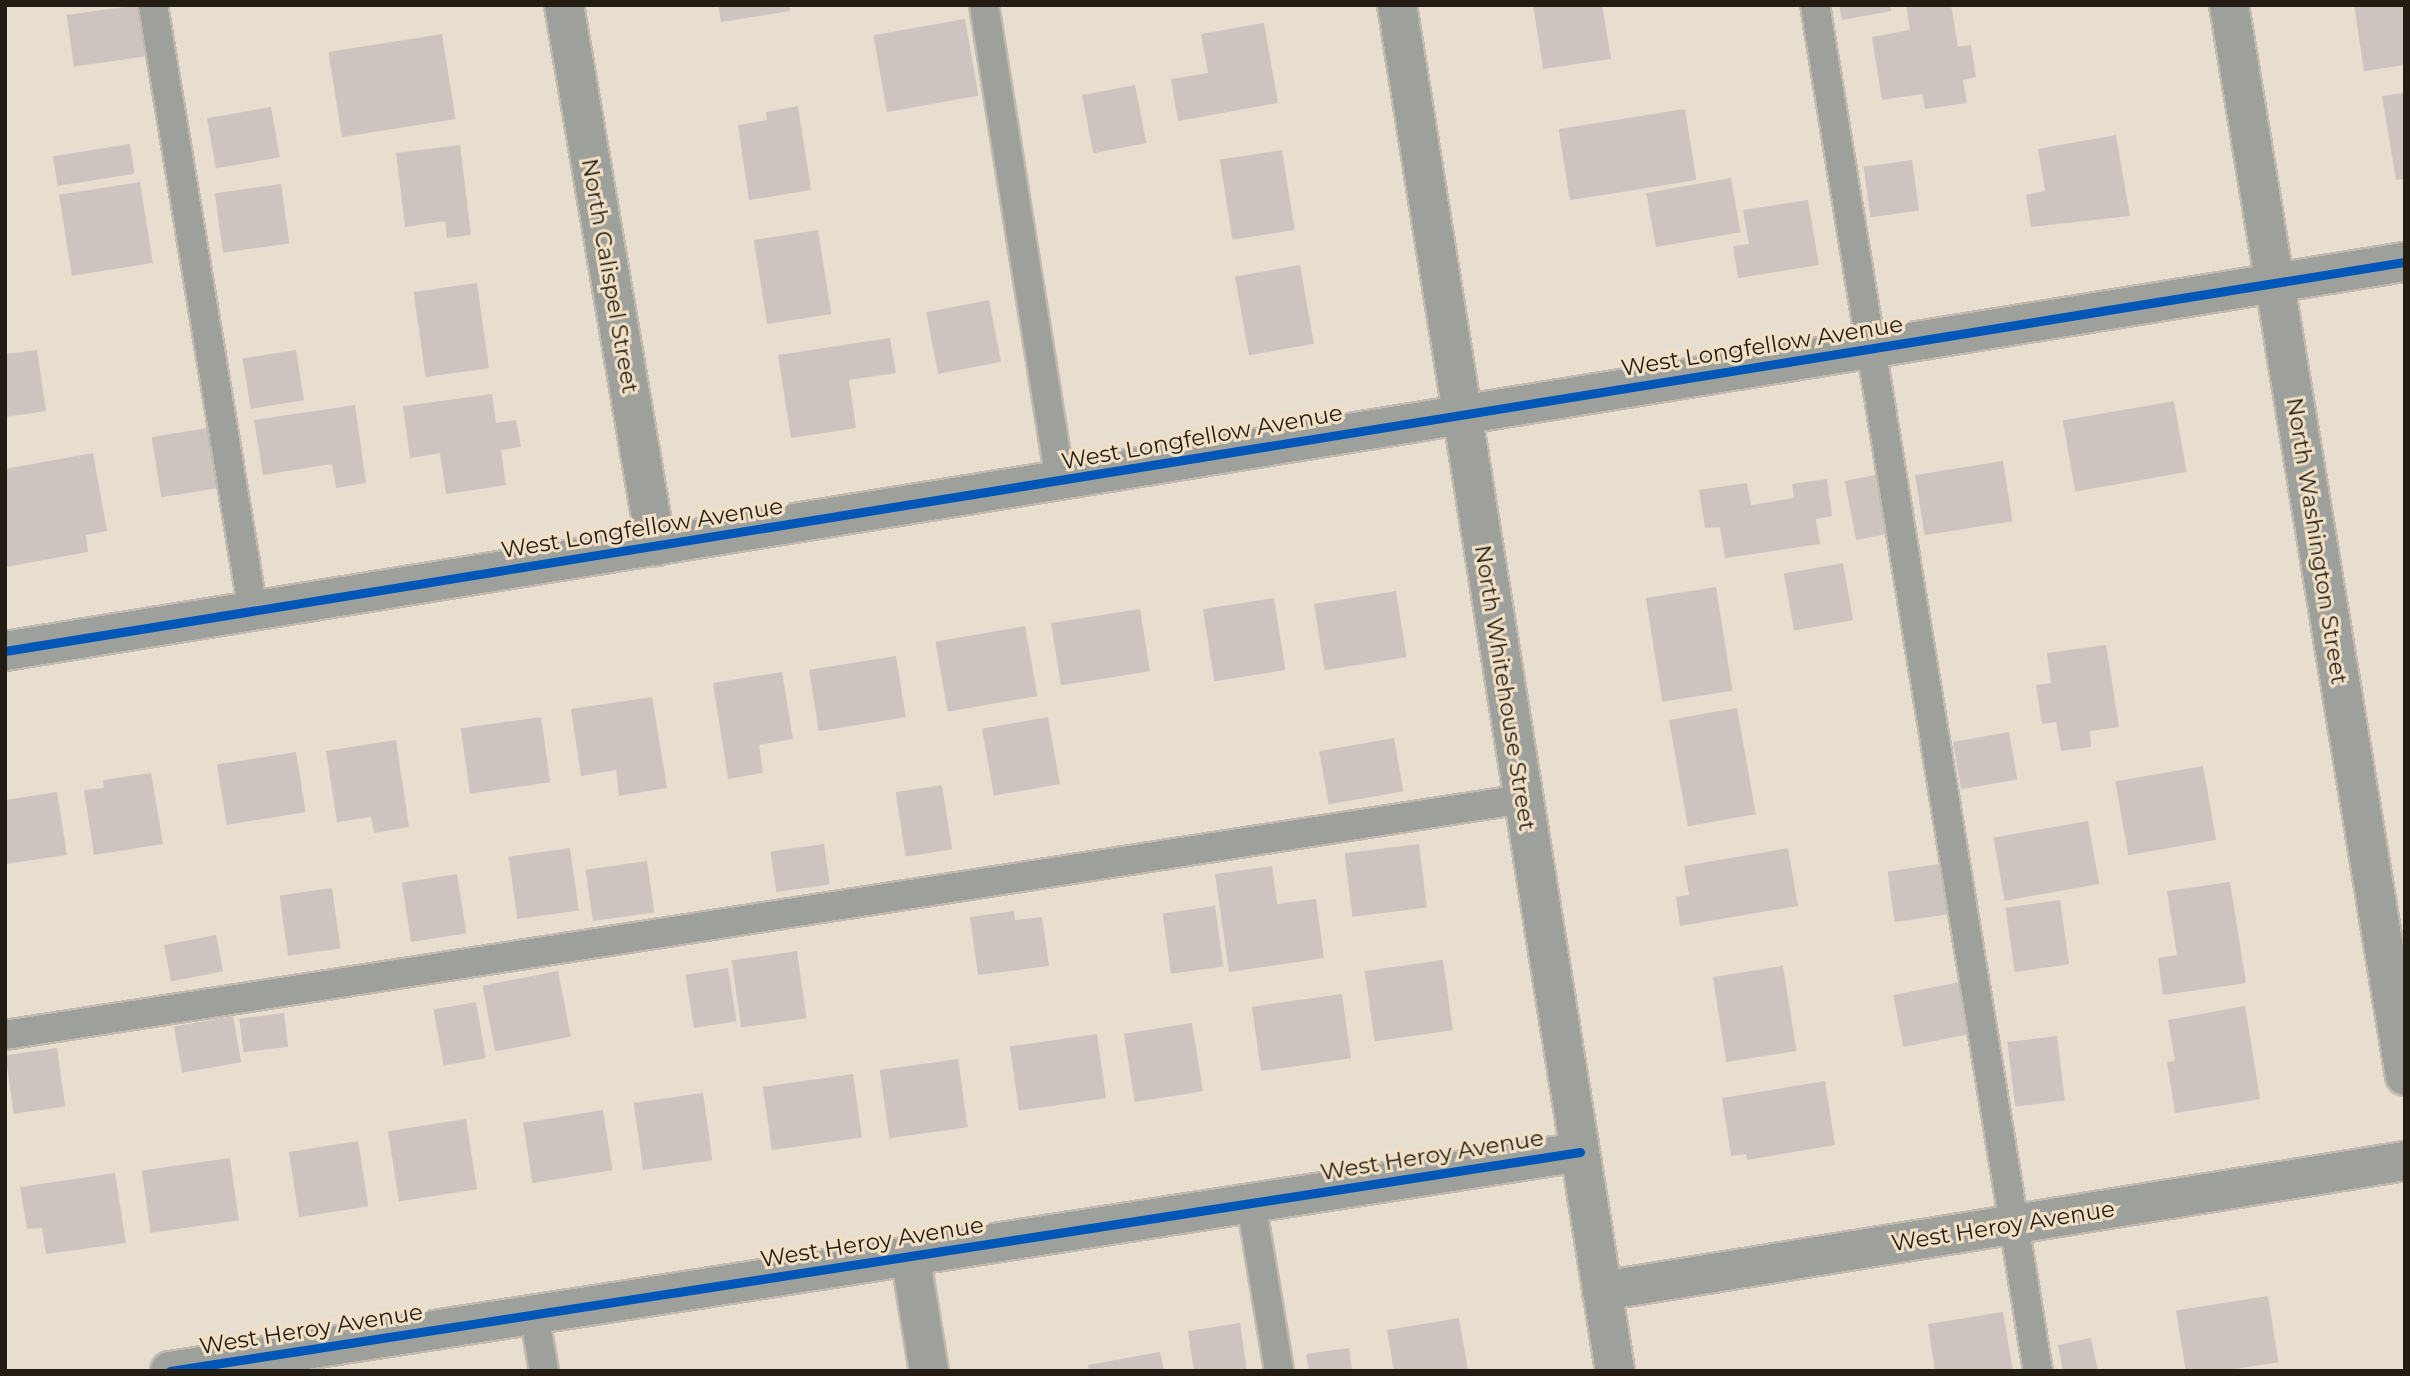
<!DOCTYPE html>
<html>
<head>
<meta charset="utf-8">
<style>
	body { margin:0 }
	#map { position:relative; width:2410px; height:1376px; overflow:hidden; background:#e7decf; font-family:Montserrat,sans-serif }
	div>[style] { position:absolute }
	.building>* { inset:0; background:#cdc4c0; transform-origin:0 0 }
	.roads { filter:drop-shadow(2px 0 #c2baaf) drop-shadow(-2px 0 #c2baaf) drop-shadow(0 2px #c2baaf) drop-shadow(0 -2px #c2baaf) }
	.lane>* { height:28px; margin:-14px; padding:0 14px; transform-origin:14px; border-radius:14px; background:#9ea09b }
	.street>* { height:38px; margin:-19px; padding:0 19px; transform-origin:19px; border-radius:19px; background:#9ea09b }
	.cycleway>* { height:9px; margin:-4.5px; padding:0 4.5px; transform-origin:4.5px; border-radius:4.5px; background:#0057b8 }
	span { translate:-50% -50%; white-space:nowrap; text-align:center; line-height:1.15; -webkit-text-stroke:6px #f1e0c5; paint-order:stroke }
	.street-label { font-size:23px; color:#221c12 }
	.frame { position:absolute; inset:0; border:7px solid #221c12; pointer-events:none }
</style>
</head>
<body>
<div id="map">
	<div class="building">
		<i style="left:138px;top:5px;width:52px;height:72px;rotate:82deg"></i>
		<i style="clip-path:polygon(718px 5px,789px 5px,790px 11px,721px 22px)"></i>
		<i style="clip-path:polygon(1533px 5px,1602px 5px,1611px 59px,1543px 69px)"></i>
		<i style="clip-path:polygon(1839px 5px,1890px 5px,1891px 11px,1842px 20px)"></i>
		<i style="clip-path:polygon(1906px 5px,1951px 5px,1958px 47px,1971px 45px,1976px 77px,1963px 80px,1967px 103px,1925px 109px,1922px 94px,1882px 100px,1872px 37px,1910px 30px)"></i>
		<i style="clip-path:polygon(2354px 5px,2405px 5px,2405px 65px,2364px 71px)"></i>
		<i style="left:965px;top:19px;width:78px;height:93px;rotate:80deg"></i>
		<i style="clip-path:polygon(1264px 23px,1278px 103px,1178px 121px,1171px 79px,1208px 73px,1201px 34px)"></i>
		<i style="left:442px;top:34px;width:86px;height:115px;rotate:81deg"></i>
		<i style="left:1135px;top:85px;width:59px;height:54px;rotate:79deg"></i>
		<i style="clip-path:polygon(2405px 93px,2405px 179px,2396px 180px,2382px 96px)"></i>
		<i style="clip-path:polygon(798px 106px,811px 190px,749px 200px,738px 125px,767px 120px,766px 112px)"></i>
		<i style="left:271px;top:107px;width:51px;height:65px;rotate:80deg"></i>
		<i style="left:1685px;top:109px;width:72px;height:128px;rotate:81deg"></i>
		<i style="clip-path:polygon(2116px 135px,2130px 216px,2031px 227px,2026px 195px,2045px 191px,2038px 149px)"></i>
		<i style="left:130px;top:144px;width:30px;height:78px;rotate:81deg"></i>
		<i style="clip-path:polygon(460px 145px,471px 235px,447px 238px,445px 221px,405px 227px,396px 153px)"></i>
		<i style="left:1282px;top:150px;width:81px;height:63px;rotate:81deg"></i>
		<i style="left:1912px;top:160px;width:51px;height:49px;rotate:82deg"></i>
		<i style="left:1731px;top:178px;width:55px;height:86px;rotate:80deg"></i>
		<i style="left:140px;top:182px;width:82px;height:82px;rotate:81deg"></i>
		<i style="left:281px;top:184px;width:60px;height:67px;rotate:82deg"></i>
		<i style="clip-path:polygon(1808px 200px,1819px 265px,1738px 278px,1733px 246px,1749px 244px,1743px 210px)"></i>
		<i style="left:818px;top:230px;width:85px;height:65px;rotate:81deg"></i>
		<i style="left:1300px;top:265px;width:80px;height:66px;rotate:80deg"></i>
		<i style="left:477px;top:283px;width:86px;height:64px;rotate:82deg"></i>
		<i style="left:989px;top:300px;width:63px;height:64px;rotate:79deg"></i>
		<i style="clip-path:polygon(890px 338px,896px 373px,849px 380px,856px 428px,791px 438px,778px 355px)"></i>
		<i style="clip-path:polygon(37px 350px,46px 411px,5px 417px,5px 354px)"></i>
		<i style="left:296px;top:350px;width:51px;height:54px;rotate:81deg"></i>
		<i style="clip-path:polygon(492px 394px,496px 423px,516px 420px,521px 447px,501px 450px,506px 485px,446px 494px,440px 453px,410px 458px,403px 406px)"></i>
		<i style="left:2174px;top:401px;width:72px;height:113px;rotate:80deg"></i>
		<i style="clip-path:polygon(355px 405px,366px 483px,336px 488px,332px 464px,263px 475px,254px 420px)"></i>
		<i style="left:208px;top:428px;width:61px;height:57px;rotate:81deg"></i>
		<i style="clip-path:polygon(93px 453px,107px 531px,86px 535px,88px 552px,5px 567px,5px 469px)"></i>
		<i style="left:2003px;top:461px;width:61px;height:89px;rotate:81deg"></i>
		<i style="left:1881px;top:474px;width:60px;height:37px;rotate:79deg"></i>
		<i style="clip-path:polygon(1827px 479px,1832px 516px,1816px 519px,1820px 544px,1725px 558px,1720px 527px,1705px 528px,1699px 490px,1747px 483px,1751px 505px,1794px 498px,1792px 484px)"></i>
		<i style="left:1843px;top:563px;width:58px;height:60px;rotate:80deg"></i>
		<i style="left:1716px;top:587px;width:105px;height:71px;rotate:81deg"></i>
		<i style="left:1396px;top:591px;width:67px;height:83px;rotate:81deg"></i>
		<i style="left:1274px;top:598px;width:73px;height:72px;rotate:81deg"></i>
		<i style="left:1140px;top:609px;width:63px;height:90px;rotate:81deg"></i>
		<i style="left:1025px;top:626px;width:71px;height:91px;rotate:80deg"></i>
		<i style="clip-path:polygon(2106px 645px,2119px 727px,2090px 731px,2091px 747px,2061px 751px,2056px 722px,2042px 724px,2036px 685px,2051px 683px,2047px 653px)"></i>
		<i style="left:896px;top:656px;width:62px;height:88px;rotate:81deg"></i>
		<i style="clip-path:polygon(782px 672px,793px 739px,759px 745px,763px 773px,728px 779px,713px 683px)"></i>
		<i style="clip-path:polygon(652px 697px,667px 788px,619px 796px,616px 770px,581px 776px,571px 709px)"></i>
		<i style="left:1737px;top:708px;width:108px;height:69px;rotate:80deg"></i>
		<i style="left:541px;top:717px;width:66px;height:81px;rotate:82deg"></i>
		<i style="left:1048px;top:717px;width:68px;height:67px;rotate:80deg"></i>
		<i style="left:2009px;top:732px;width:48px;height:57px;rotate:80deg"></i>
		<i style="left:1394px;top:738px;width:54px;height:76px;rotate:80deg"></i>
		<i style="clip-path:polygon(396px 740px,409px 827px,374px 833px,371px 817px,337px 822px,326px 751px)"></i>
		<i style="left:296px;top:752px;width:61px;height:80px;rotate:81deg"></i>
		<i style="left:2203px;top:766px;width:75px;height:89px;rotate:80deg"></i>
		<i style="clip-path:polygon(151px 773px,163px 844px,94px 855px,84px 790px,104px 788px,103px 780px)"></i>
		<i style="left:942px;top:785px;width:65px;height:47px;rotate:81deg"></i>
		<i style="clip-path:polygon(57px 792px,67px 855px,5px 864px,5px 800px)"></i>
		<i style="left:2088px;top:821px;width:64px;height:96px;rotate:80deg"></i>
		<i style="left:824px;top:844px;width:41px;height:54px;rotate:82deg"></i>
		<i style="left:1419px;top:844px;width:64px;height:75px;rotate:83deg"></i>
		<i style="left:570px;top:848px;width:63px;height:62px;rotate:82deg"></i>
		<i style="clip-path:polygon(1788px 848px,1798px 906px,1680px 926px,1676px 897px,1689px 895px,1684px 866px)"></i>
		<i style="left:647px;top:861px;width:52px;height:62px;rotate:82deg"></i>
		<i style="left:1940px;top:864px;width:51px;height:53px;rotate:82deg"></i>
		<i style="clip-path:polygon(1272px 866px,1277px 904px,1316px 899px,1324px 958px,1229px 972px,1215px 874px)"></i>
		<i style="left:457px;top:874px;width:60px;height:56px;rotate:81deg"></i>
		<i style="clip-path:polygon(2230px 882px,2246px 983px,2163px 995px,2158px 958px,2177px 955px,2167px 891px)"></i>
		<i style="left:332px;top:888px;width:61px;height:53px;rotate:82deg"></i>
		<i style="left:2060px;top:900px;width:65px;height:55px;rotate:82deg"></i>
		<i style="left:1215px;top:906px;width:61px;height:53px;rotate:82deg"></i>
		<i style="clip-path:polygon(1014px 911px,1015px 920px,1042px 917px,1049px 966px,978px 975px,970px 917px)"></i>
		<i style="left:216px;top:935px;width:37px;height:53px;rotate:79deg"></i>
		<i style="left:797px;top:951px;width:68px;height:66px;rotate:82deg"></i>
		<i style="left:1443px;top:960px;width:71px;height:79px;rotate:82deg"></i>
		<i style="left:1783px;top:966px;width:86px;height:71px;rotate:81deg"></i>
		<i style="left:728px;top:968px;width:54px;height:43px;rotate:81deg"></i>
		<i style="left:558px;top:971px;width:67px;height:77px;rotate:79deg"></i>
		<i style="left:1960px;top:982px;width:53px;height:68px;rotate:79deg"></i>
		<i style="left:1342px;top:994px;width:65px;height:91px;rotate:82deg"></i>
		<i style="left:476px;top:1002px;width:57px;height:43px;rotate:80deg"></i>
		<i style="clip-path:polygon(2245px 1006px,2260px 1099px,2175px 1113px,2167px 1062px,2175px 1061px,2168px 1020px)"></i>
		<i style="left:284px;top:1013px;width:34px;height:45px;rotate:83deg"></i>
		<i style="left:233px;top:1016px;width:47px;height:60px;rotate:80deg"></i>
		<i style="left:1192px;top:1023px;width:69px;height:69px;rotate:81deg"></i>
		<i style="left:1097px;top:1034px;width:65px;height:88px;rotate:82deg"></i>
		<i style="left:2057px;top:1036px;width:65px;height:50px;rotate:83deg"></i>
		<i style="left:57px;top:1048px;width:59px;height:52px;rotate:82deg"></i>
		<i style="left:958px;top:1059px;width:69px;height:79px;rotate:82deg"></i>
		<i style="left:853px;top:1074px;width:64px;height:91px;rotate:82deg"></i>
		<i style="clip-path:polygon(1825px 1081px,1835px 1145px,1747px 1160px,1746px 1154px,1731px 1156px,1722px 1098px)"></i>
		<i style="left:703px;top:1093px;width:68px;height:70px;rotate:82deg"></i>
		<i style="left:603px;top:1110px;width:61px;height:81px;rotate:81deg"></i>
		<i style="left:466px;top:1119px;width:71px;height:79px;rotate:81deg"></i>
		<i style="left:358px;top:1141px;width:66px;height:70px;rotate:81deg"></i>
		<i style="left:230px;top:1158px;width:63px;height:89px;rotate:82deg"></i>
		<i style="clip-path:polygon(115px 1173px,126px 1243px,46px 1254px,42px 1228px,27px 1229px,20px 1187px)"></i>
		<i style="left:2268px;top:1296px;width:67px;height:93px;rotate:81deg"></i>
		<i style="clip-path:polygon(2003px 1312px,2013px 1371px,1935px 1371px,1928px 1324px)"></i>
		<i style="clip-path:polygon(1459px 1318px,1468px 1371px,1394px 1371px,1387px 1330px)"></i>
		<i style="clip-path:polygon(1240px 1323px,1247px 1371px,1194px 1371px,1188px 1331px)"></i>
		<i style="clip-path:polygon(2091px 1338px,2098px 1371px,2063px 1371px,2058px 1345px)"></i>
		<i style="clip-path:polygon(1349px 1348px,1352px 1371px,1309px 1371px,1306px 1354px)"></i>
		<i style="clip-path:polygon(1160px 1352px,1164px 1371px,1089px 1371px,1088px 1365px)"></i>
	</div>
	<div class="roads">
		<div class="lane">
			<i style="left:153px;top:5px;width:614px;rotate:80.63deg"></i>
			<i style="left:984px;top:5px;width:481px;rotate:80.9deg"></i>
			<i style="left:1815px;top:5px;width:1384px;rotate:80.73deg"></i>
			<i style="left:5px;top:1035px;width:1536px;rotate:-8.84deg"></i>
			<i style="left:1251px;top:1203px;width:170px;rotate:80.5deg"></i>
			<i style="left:534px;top:1314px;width:58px;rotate:80deg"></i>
		</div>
		<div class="street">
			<i style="left:564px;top:5px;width:549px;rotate:80.35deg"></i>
			<i style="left:1397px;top:5px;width:1383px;rotate:80.93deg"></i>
			<i style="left:2229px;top:5px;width:1085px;rotate:80.67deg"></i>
			<i style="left:5px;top:651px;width:2431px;rotate:-9.21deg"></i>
			<i style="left:910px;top:1255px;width:118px;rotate:80.7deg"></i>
			<i style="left:1602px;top:1291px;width:813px;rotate:-9.2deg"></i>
			<i style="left:170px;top:1371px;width:1427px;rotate:-8.83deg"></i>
		</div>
	</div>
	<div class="cycleway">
		<i style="left:5px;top:651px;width:2431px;rotate:-9.21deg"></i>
		<i style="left:170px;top:1371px;width:1427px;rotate:-8.83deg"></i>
	</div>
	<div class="street-label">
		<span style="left:610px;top:276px;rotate:80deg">North Calispel Street</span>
		<span style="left:1762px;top:346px;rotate:-9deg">West Longfellow Avenue</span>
		<span style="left:1202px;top:437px;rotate:-10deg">West Longfellow Avenue</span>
		<span style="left:642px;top:528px;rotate:-9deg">West Longfellow Avenue</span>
		<span style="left:2317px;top:541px;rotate:81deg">North Washington Street</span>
		<span style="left:1505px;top:688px;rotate:81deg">North Whitehouse Street</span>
		<span style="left:1432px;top:1155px;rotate:-9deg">West Heroy Avenue</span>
		<span style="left:2003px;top:1226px;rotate:-9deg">West Heroy Avenue</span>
		<span style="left:872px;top:1242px;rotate:-9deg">West Heroy Avenue</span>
		<span style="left:311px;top:1329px;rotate:-9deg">West Heroy Avenue</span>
	</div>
	<div class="frame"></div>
</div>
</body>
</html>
